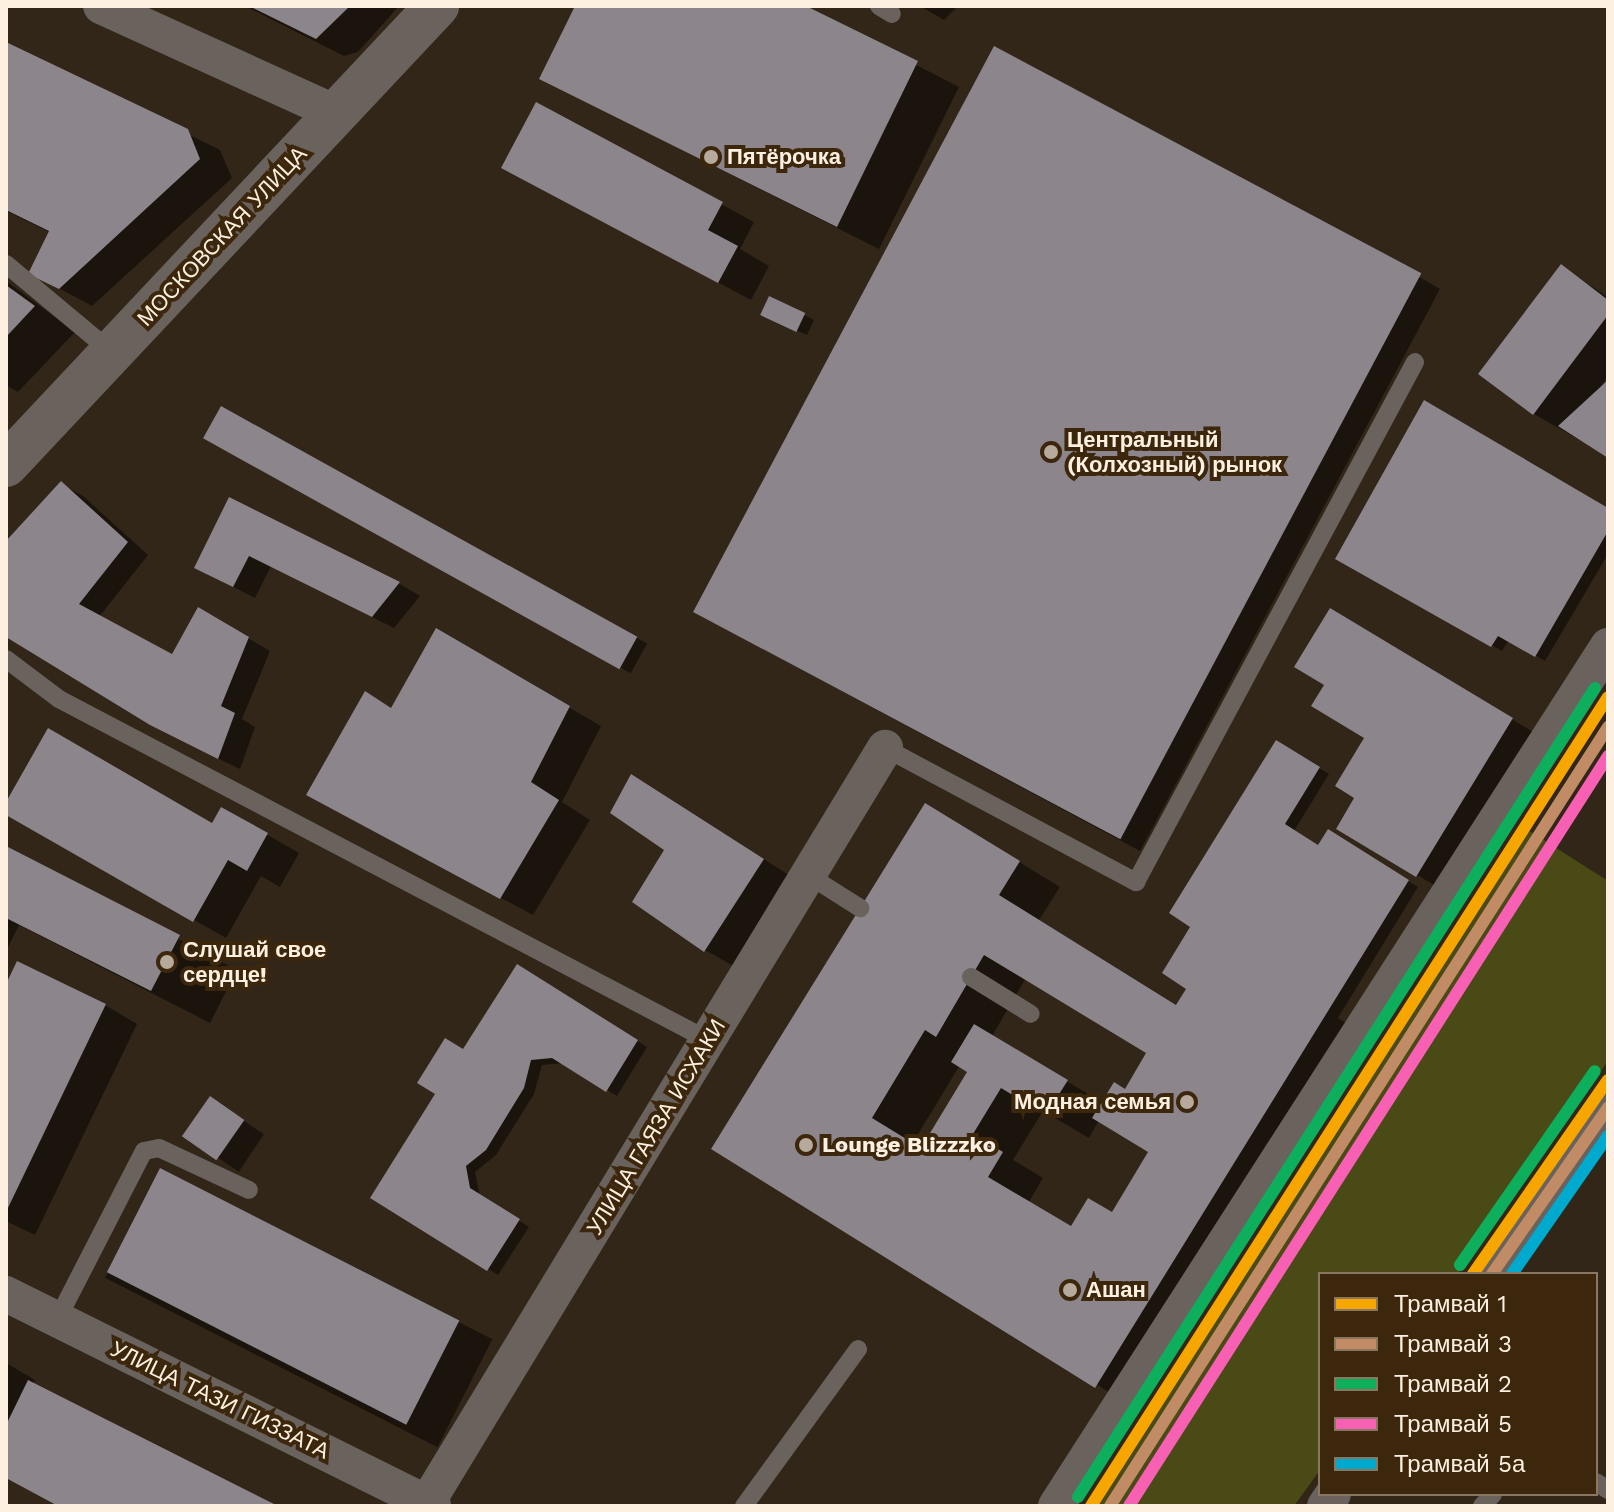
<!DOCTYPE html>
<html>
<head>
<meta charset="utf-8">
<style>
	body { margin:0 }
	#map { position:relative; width:1614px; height:1512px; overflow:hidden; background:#322618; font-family:"Work Sans",sans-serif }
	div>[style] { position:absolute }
	.green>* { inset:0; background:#494a15 }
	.shadow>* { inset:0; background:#0007; transform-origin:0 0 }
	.building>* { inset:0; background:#8c858b; transform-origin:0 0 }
	.service>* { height:18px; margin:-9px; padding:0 9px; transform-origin:9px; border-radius:9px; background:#69625d }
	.minor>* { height:36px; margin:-18px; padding:0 18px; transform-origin:18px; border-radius:18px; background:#69625d }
	.tertiary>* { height:44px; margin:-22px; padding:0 22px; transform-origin:22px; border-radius:22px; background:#69625d }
	.tram-1>* { height:12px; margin:-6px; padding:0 6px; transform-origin:6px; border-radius:6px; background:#f7a600 }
	.tram-2>* { height:12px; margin:-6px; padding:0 6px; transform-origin:6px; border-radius:6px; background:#c18c65 }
	.tram-3>* { height:12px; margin:-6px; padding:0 6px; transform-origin:6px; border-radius:6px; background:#0daf5c }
	.tram-4>* { height:12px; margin:-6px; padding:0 6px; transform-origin:6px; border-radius:6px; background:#f860b3 }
	.tram-5>* { height:12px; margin:-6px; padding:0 6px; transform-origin:6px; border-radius:6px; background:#00a9ce }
	.dots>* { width:22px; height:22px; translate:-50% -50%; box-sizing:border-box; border:4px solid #3c270d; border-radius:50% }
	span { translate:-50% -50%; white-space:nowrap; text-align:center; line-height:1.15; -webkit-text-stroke:8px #3c270d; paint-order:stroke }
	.poi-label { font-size:22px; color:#fef0e1; font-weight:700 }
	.left { translate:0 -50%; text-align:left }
	.right { translate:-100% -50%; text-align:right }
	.street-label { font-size:22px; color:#fef0e1 }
	.frame { position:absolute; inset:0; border:8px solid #fef0e1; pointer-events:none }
	.legend { position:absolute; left:1318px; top:1272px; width:280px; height:224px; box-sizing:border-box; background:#3c270d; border:2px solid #8a7762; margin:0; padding:10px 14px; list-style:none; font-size:24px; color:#fef0e1 }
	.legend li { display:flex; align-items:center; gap:16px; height:40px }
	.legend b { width:40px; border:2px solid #8a7762 }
</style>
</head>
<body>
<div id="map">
	<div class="green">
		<i style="clip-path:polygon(1528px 830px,1608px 881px,1608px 1061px,1458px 1274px,1320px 1274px,1320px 1470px,1294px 1506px,1088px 1506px)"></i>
	</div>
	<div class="shadow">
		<i style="clip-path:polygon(245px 6px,399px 6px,358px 52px,344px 56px)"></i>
		<i style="clip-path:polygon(577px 6px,802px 6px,959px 87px,879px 249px,541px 79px)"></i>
		<i style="clip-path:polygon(920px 6px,958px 6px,944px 20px)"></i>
		<i style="clip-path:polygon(6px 44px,220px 150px,232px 178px,92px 306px,31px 273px,51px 233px,6px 211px)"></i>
		<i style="clip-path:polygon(537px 105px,754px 222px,740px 249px,769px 266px,751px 300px,536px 186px)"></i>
		<i style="clip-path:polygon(1561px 267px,1608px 297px,1608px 376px,1600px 387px,1608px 383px,1608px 456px,1534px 414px,1481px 373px)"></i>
		<i style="clip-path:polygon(1419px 277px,1440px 289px,1140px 851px,715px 623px)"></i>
		<i style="clip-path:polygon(6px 281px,75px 332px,18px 392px,6px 385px)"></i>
		<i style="clip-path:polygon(804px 315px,814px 320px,807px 335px,773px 320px)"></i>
		<i style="left:222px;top:408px;width:486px;height:34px;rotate:29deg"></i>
		<i style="clip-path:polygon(61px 484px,83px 496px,148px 555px,99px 617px,172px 657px,198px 609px,270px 651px,242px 719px,255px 727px,240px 769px,174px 737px,6px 635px,6px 544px)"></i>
		<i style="clip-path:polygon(230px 500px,400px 584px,420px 596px,394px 628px,271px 566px,255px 598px,218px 579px)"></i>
		<i style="clip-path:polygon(1608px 510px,1608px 554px,1545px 661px,1509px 640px,1502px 651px,1338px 559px)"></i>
		<i style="clip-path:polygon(1352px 623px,1533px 732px,1439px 888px,1339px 828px,1357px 797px,1366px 737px,1327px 684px)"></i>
		<i style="clip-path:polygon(436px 630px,601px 726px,562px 802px,590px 820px,533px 915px,341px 812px)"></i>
		<i style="clip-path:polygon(evenodd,1277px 743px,1329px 774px,1294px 831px,1319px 847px,1328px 832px,1418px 887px,1338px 1018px,1369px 1037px,1138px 1410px,713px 1148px,967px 830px,1060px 887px,1039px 920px,1178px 1006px,1189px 988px,1191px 929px,1277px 743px,1026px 978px,1149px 1052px,1125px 1091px,1103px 1103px,992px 1036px,1026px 978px,1277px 743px,960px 1065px,970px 1071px,922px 1150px,912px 1144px,960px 1065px,1277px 743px,1043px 1111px,1089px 1138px,1099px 1120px,1150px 1151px,1113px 1214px,1071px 1228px,1029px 1202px,1043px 1178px,1013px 1160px,1043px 1111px)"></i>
		<i style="clip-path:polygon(663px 795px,795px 879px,737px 968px,705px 950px,667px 850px)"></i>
		<i style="clip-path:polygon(6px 806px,213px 826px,222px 809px,299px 853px,280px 887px,261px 876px,226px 938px,6px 813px)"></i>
		<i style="clip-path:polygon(6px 848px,237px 970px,210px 1023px,19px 925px,6px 951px)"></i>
		<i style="clip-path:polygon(517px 966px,647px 1047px,617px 1096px,564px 1063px,542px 1065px,534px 1094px,496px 1155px,475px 1172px,480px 1196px,529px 1227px,498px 1275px,373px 1197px)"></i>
		<i style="clip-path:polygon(6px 988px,105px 1005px,137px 1024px,35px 1235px,6px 1221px)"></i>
		<i style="left:210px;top:1098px;width:65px;height:45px;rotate:34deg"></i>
		<i style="left:160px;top:1170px;width:373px;height:121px;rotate:27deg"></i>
		<i style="clip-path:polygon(6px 1363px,35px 1380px,33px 1385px,274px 1506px,60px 1506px,6px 1476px)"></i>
	</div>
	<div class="building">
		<i style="clip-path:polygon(249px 6px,350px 6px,316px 39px)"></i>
		<i style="clip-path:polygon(575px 6px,806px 6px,918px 61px,837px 227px,539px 79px)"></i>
		<i style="clip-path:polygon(6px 42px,188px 129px,200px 159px,59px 289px,28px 274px,49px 231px,6px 210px)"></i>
		<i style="left:994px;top:46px;width:484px;height:641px;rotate:28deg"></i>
		<i style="clip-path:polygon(536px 102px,723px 202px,708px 230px,738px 246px,718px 283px,501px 168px)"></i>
		<i style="clip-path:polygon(1561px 264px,1608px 300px,1608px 315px,1533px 415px,1478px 374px)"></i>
		<i style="clip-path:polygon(6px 285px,35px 306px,6px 337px)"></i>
		<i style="left:769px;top:296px;width:40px;height:21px;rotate:25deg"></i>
		<i style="clip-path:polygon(1608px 380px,1608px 458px,1558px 426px)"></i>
		<i style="clip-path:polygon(1424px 400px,1608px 508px,1608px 531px,1535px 657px,1498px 636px,1491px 647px,1335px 559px)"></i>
		<i style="left:221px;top:406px;width:476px;height:37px;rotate:29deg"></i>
		<i style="clip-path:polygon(61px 481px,128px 542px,79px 604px,172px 654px,198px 607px,249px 637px,221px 706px,235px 713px,218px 759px,150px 725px,6px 637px,6px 541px)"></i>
		<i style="clip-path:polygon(229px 497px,400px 582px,372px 617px,249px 556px,233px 587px,194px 568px)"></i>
		<i style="clip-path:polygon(1330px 608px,1513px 718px,1416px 877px,1336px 829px,1354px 798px,1335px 786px,1364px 738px,1311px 706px,1324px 685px,1294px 667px)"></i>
		<i style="clip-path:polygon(436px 628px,570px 706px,531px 782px,559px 800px,500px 899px,306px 795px,365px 691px,391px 708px)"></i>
		<i style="clip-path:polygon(48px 728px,212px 823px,221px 807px,268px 833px,247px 871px,228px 860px,193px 922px,6px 815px,6px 802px)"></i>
		<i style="clip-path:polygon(evenodd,1276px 740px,1320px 767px,1285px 824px,1318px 845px,1328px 829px,1409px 880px,1095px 1388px,711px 1149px,925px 803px,1020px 861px,999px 895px,1176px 1005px,1186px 989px,1162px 973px,1190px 927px,1169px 913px,1276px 740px,984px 955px,1146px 1053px,1125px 1089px,1114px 1082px,1092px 1118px,1148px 1152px,1112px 1212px,1088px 1198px,1071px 1226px,988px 1177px,1003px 1152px,973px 1134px,1001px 1088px,1046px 1115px,1068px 1080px,974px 1024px,951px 1062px,967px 1072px,921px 1148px,872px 1118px,925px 1030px,936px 1037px,984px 955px)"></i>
		<i style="clip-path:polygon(631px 774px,764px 859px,704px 952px,632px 902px,664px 850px,610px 813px)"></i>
		<i style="clip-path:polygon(6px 846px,180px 935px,151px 991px,6px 918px)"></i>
		<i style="clip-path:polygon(17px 961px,106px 1004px,6px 1212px,6px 984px)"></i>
		<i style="clip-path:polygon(517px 964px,638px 1040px,606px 1092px,552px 1058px,531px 1060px,524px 1088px,486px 1150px,466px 1166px,470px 1188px,520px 1219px,487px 1271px,370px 1198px,435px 1094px,417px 1083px,445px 1038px,463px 1049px)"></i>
		<i style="left:210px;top:1096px;width:42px;height:49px;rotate:35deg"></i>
		<i style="left:160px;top:1168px;width:336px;height:117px;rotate:27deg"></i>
		<i style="clip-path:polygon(28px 1380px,260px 1497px,278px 1506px,58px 1506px,6px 1478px,6px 1425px)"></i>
	</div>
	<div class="service">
		<i style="left:879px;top:6px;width:15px;rotate:32deg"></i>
		<i style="left:6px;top:264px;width:139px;rotate:39.8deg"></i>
		<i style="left:6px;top:659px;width:66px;rotate:37deg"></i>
		<i style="left:59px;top:699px;width:733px;rotate:27.72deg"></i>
		<i style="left:885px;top:748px;width:285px;rotate:28.1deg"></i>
		<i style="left:1136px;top:882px;width:590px;rotate:-61.78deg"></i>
		<i style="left:808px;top:875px;width:62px;rotate:32.4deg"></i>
		<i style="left:971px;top:977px;width:70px;rotate:31.7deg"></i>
		<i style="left:57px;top:1320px;width:190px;rotate:-62.8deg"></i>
		<i style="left:144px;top:1151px;width:15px;rotate:-11deg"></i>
		<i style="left:159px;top:1148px;width:99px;rotate:25deg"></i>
		<i style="left:1596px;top:1482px;width:14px;rotate:34deg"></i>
		<i style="left:744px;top:1506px;width:194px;rotate:-54deg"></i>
		<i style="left:1482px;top:1506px;width:16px;rotate:-47deg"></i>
	</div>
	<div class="minor">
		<i style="left:101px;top:6px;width:258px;rotate:24.5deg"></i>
		<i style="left:1490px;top:1274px;width:204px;rotate:-54.6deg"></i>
		<i style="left:6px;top:1294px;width:477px;rotate:26.4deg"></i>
		<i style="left:425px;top:1506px;width:887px;rotate:-58.75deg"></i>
		<i style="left:1056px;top:1506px;width:1022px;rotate:-57.31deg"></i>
		<i style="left:1325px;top:1506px;width:14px;rotate:-56deg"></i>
	</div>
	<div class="tertiary">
		<i style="left:6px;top:465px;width:630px;rotate:-46.8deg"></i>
	</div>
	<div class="tram-1">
		<i style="left:1473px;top:1274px;width:236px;rotate:-55.2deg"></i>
		<i style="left:1091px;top:1506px;width:960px;rotate:-57.42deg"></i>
	</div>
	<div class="tram-2">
		<i style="left:1492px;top:1274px;width:203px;rotate:-55.1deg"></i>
		<i style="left:1110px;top:1506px;width:925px;rotate:-57.41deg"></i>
	</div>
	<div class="tram-3">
		<i style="left:1460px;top:1265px;width:236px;rotate:-55.2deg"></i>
		<i style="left:1078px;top:1497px;width:960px;rotate:-57.42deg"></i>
	</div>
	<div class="tram-4">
		<i style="left:1129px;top:1506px;width:890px;rotate:-57.43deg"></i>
	</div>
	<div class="tram-5">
		<i style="left:1512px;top:1274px;width:168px;rotate:-55.2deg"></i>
	</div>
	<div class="dots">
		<i style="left:711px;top:157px;background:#b7a99b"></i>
		<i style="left:1051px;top:452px;background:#b7a99b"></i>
		<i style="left:167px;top:962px;background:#b7a99b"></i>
		<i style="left:1187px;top:1102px;background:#b7a99b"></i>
		<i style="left:806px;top:1145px;background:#b7a99b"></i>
		<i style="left:1070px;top:1290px;background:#b7a99b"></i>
	</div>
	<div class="poi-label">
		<span class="left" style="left:727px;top:157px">Пятёрочка</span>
		<span class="left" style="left:1067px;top:452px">Центральный<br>(Колхозный) рынок</span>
		<span class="left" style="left:183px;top:962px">Слушай свое<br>сердце!</span>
		<span class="right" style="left:1171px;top:1102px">Модная семья</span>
		<span class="left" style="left:822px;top:1145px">Lounge Blizzzko</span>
		<span class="left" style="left:1086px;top:1290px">Ашан</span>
	</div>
	<div class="street-label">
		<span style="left:222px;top:236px;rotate:-47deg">МОСКОВСКАЯ УЛИЦА</span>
		<span style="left:656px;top:1127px;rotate:-59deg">УЛИЦА ГАЯЗА ИСХАКИ</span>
		<span style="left:220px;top:1400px;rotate:26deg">УЛИЦА ТАЗИ ГИЗЗАТА</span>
	</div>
	<div class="frame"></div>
	<ul class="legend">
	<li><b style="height:10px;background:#f7a600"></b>Трамвай 1</li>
	<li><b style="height:10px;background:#c18c65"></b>Трамвай 3</li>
	<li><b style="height:10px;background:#0daf5c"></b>Трамвай 2</li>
	<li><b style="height:10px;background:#f860b3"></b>Трамвай 5</li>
	<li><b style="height:10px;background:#00a9ce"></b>Трамвай 5а</li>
	</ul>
</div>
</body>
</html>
